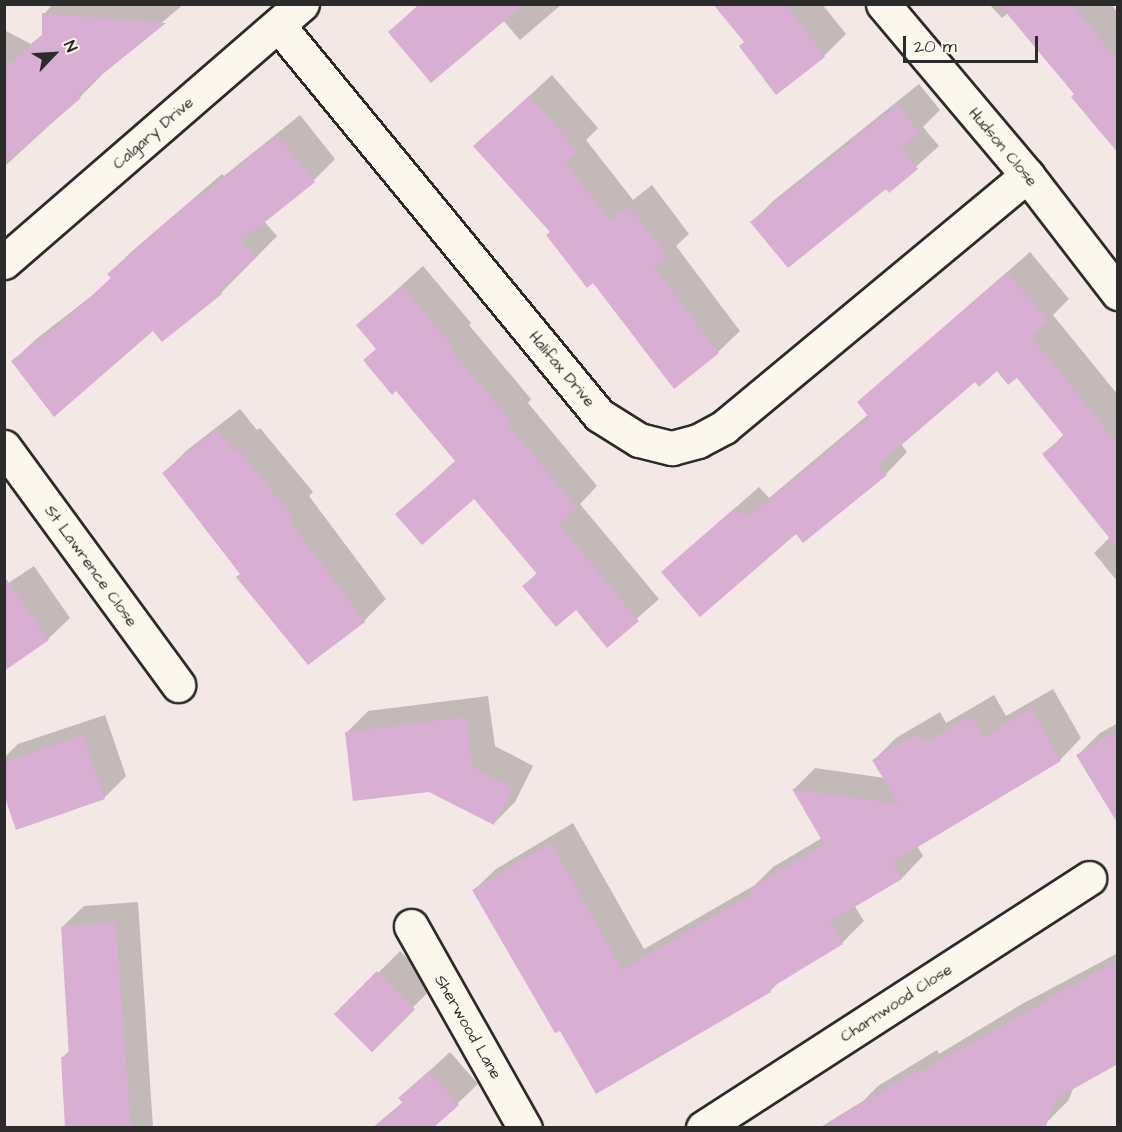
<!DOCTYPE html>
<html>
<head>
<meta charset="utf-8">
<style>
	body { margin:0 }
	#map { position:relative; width:1122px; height:1132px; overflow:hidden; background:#f4e8e7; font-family:"Architects Daughter",sans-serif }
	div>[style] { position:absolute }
	.shadow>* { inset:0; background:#0003; transform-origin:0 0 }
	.building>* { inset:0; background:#d8aed3; transform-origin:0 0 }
	.roads { filter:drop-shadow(2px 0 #2b2b2b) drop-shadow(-2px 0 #2b2b2b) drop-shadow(0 2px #2b2b2b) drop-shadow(0 -2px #2b2b2b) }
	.minor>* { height:33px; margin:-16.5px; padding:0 16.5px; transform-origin:16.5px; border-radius:16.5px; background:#fbf7ec }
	span { translate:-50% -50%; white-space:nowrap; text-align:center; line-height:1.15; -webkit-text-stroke:4.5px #fbf7ec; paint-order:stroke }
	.street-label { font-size:16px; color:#2b2b2b }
	.frame { position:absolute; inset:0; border:6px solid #2b2b2b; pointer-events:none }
	.north { position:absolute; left:24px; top:24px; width:60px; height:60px; -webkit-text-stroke:4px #fbf7ec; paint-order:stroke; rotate:65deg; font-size:16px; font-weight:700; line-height:24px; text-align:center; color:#2b2b2b }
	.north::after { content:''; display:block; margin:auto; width:21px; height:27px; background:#2b2b2b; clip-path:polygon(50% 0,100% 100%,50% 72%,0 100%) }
	.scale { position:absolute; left:903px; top:36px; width:135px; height:27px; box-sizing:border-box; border:3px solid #2b2b2b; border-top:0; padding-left:8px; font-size:18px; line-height:21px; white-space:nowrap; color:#2b2b2b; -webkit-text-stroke:4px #fbf7ec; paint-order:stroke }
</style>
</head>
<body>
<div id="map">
	<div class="shadow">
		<i style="clip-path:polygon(53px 4px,184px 4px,100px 74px,102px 75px,80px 97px,4px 167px,4px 30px,31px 44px,43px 34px,44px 14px)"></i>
		<i style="clip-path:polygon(419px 4px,562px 4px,520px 40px,503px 20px,390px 33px)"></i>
		<i style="clip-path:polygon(715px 4px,822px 4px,846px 34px,824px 56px,776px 93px,746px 41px)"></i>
		<i style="clip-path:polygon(989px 4px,1111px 4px,1118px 13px,1118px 146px,1008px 13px,1002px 18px)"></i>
		<i style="clip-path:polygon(552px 75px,598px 128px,586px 140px,633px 200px,652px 185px,689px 234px,676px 246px,740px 331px,718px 352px,674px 386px,593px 281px,475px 146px)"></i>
		<i style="clip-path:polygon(919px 84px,940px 110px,923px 127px,939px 146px,889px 191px,886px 187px,752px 222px,773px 201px)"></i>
		<i style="clip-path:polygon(300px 115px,335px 159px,314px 180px,264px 221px,277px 236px,221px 293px,162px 340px,154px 329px,13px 361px,35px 340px,94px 294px,112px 277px,109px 274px,131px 252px,222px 174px,224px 176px)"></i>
		<i style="clip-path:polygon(1030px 252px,1069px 299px,1053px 315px,1118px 395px,1118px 582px,1094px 553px,1110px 537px,1044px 455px,1064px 434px,1017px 376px,997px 369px,975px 380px,901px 444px,907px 452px,886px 474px,796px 532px,663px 572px,759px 487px,769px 498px,869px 414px,859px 402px)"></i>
		<i style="clip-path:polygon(423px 266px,471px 323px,469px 325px,531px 399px,528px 403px,597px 486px,580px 504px,659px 599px,607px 645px,576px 608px,524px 586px,537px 573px,474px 497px,398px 514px,456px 460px,377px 348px,358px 325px)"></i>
		<i style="clip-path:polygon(240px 409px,257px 430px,260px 428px,313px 492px,309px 496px,386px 599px,364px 621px,308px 663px,164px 473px,186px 451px)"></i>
		<i style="clip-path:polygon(34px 566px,70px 618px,48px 639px,4px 586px)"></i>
		<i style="clip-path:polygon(1053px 689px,1081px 738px,1060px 760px,917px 846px,923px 856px,902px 878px,854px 905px,864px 921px,842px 943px,781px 980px,770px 991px,560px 1028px,474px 890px,496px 869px,573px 823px,644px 949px,755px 885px,773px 867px,822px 838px,794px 789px,815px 768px,885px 778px,874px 760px,896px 738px,940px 712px,946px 723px,994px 695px,1006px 716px)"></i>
		<i style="clip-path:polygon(488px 696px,495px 746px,533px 766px,515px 802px,493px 824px,346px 733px,368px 711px)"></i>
		<i style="clip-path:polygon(105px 715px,126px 776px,104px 798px,4px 791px,4px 758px,18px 744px)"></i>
		<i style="clip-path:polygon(1118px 723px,1118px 820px,1078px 755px,1100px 733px)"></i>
		<i style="clip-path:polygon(138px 902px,153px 1127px,67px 1128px,63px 1057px,70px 1050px,62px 927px,84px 906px)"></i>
		<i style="left:400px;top:951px;width:49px;height:90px;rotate:45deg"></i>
		<i style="clip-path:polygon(1118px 953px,1118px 1062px,1074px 1087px,1068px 1101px,1046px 1123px,1038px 1128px,819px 1128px,863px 1101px,878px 1086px,937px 1050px,939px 1054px,1022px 1004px)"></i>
		<i style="clip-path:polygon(450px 1052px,478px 1084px,458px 1103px,431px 1128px,372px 1128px,403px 1102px,400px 1098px)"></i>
	</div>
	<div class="building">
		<i style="clip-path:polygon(420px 4px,524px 4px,431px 83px,388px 32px)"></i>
		<i style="clip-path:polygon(713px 4px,786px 4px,825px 57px,776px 95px,739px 46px,744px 42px)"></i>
		<i style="clip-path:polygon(999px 4px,1071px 4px,1118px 60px,1118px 153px,1071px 97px,1074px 94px)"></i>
		<i style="clip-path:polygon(42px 13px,166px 23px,78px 94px,81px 98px,4px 164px,4px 68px,42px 37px)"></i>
		<i style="clip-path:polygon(529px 96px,578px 151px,565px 162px,610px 221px,629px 206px,668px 257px,654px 267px,719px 353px,674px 389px,593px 283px,587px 288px,546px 235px,550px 232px,473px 146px)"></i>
		<i style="clip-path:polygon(897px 105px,920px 132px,901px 148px,918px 169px,889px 193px,886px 189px,788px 268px,750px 222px)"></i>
		<i style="clip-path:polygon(277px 135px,315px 182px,241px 241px,256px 258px,219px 291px,222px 294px,162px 342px,153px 331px,54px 417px,11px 361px,70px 316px,111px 278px,107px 274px,200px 194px,202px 196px)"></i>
		<i style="clip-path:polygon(1007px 272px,1049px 321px,1031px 336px,1118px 444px,1118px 549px,1042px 454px,1064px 436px,1017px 378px,1008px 385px,997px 371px,979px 387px,975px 382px,878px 465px,887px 475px,803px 543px,796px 534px,700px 617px,661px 572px,736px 507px,746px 519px,869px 417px,857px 402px)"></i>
		<i style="clip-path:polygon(402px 286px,451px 345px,449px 347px,511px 421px,508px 424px,577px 508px,559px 524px,639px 621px,607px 648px,576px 610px,556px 627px,522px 586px,537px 574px,474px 499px,422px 545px,395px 514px,456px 462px,396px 391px,392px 395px,363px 360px,376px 349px,356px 325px)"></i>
		<i style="clip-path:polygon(217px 429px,234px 451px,237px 448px,292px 514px,288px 518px,365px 622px,308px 665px,236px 577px,240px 574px,162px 473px)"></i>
		<i style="clip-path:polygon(4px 576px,49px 640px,4px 671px)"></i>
		<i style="clip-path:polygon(1031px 709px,1061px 761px,893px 862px,902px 879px,829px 922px,843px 944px,769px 989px,771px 992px,596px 1094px,560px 1031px,555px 1033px,472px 890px,551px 843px,622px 970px,752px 894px,749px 889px,824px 844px,792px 789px,899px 804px,872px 760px,918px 733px,924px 743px,971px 716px,984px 737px)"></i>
		<i style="clip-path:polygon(467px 717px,473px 768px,513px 788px,494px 825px,429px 792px,353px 801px,345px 732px)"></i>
		<i style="clip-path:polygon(1118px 730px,1118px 824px,1076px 755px)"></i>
		<i style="clip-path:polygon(83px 735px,105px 799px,16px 830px,4px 795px,4px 762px)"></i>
		<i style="clip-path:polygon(116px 923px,131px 1128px,65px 1128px,61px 1057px,69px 1056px,61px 927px)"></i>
		<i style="clip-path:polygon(1118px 960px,1118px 1064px,1057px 1098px,1045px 1128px,821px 1128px,915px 1071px,917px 1074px)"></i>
		<i style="left:377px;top:971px;width:54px;height:61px;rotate:45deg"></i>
		<i style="clip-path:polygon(429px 1071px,459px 1105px,433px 1128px,374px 1128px,403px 1103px,398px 1098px)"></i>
	</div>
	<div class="roads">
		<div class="minor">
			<i style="left:883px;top:4px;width:224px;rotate:49.9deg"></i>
			<i style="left:1027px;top:175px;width:149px;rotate:52.4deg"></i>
			<i style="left:278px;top:25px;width:505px;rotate:50.54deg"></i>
			<i style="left:599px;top:415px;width:47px;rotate:32deg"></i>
			<i style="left:639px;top:440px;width:34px;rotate:14deg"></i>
			<i style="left:672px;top:448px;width:27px;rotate:-15deg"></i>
			<i style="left:698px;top:441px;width:30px;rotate:-28deg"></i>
			<i style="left:724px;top:427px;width:394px;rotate:-39.7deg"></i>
			<i style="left:4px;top:262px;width:394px;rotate:-40.9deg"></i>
			<i style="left:4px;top:447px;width:295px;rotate:53.8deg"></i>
			<i style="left:411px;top:926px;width:232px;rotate:60.6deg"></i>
			<i style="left:703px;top:1128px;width:460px;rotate:-32.9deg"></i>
		</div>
	</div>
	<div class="street-label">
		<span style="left:153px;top:133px;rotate:-41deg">Calgary Drive</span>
		<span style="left:1003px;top:147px;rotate:50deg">Hudson Close</span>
		<span style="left:562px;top:369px;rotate:50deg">Halifax Drive</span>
		<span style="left:91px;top:566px;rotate:54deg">St Lawrence Close</span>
		<span style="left:896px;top:1003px;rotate:-33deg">Charnwood Close</span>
		<span style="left:468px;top:1027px;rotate:60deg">Sherwood Lane</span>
	</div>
	<div class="frame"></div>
	<div class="north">N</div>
	<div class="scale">20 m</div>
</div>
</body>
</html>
